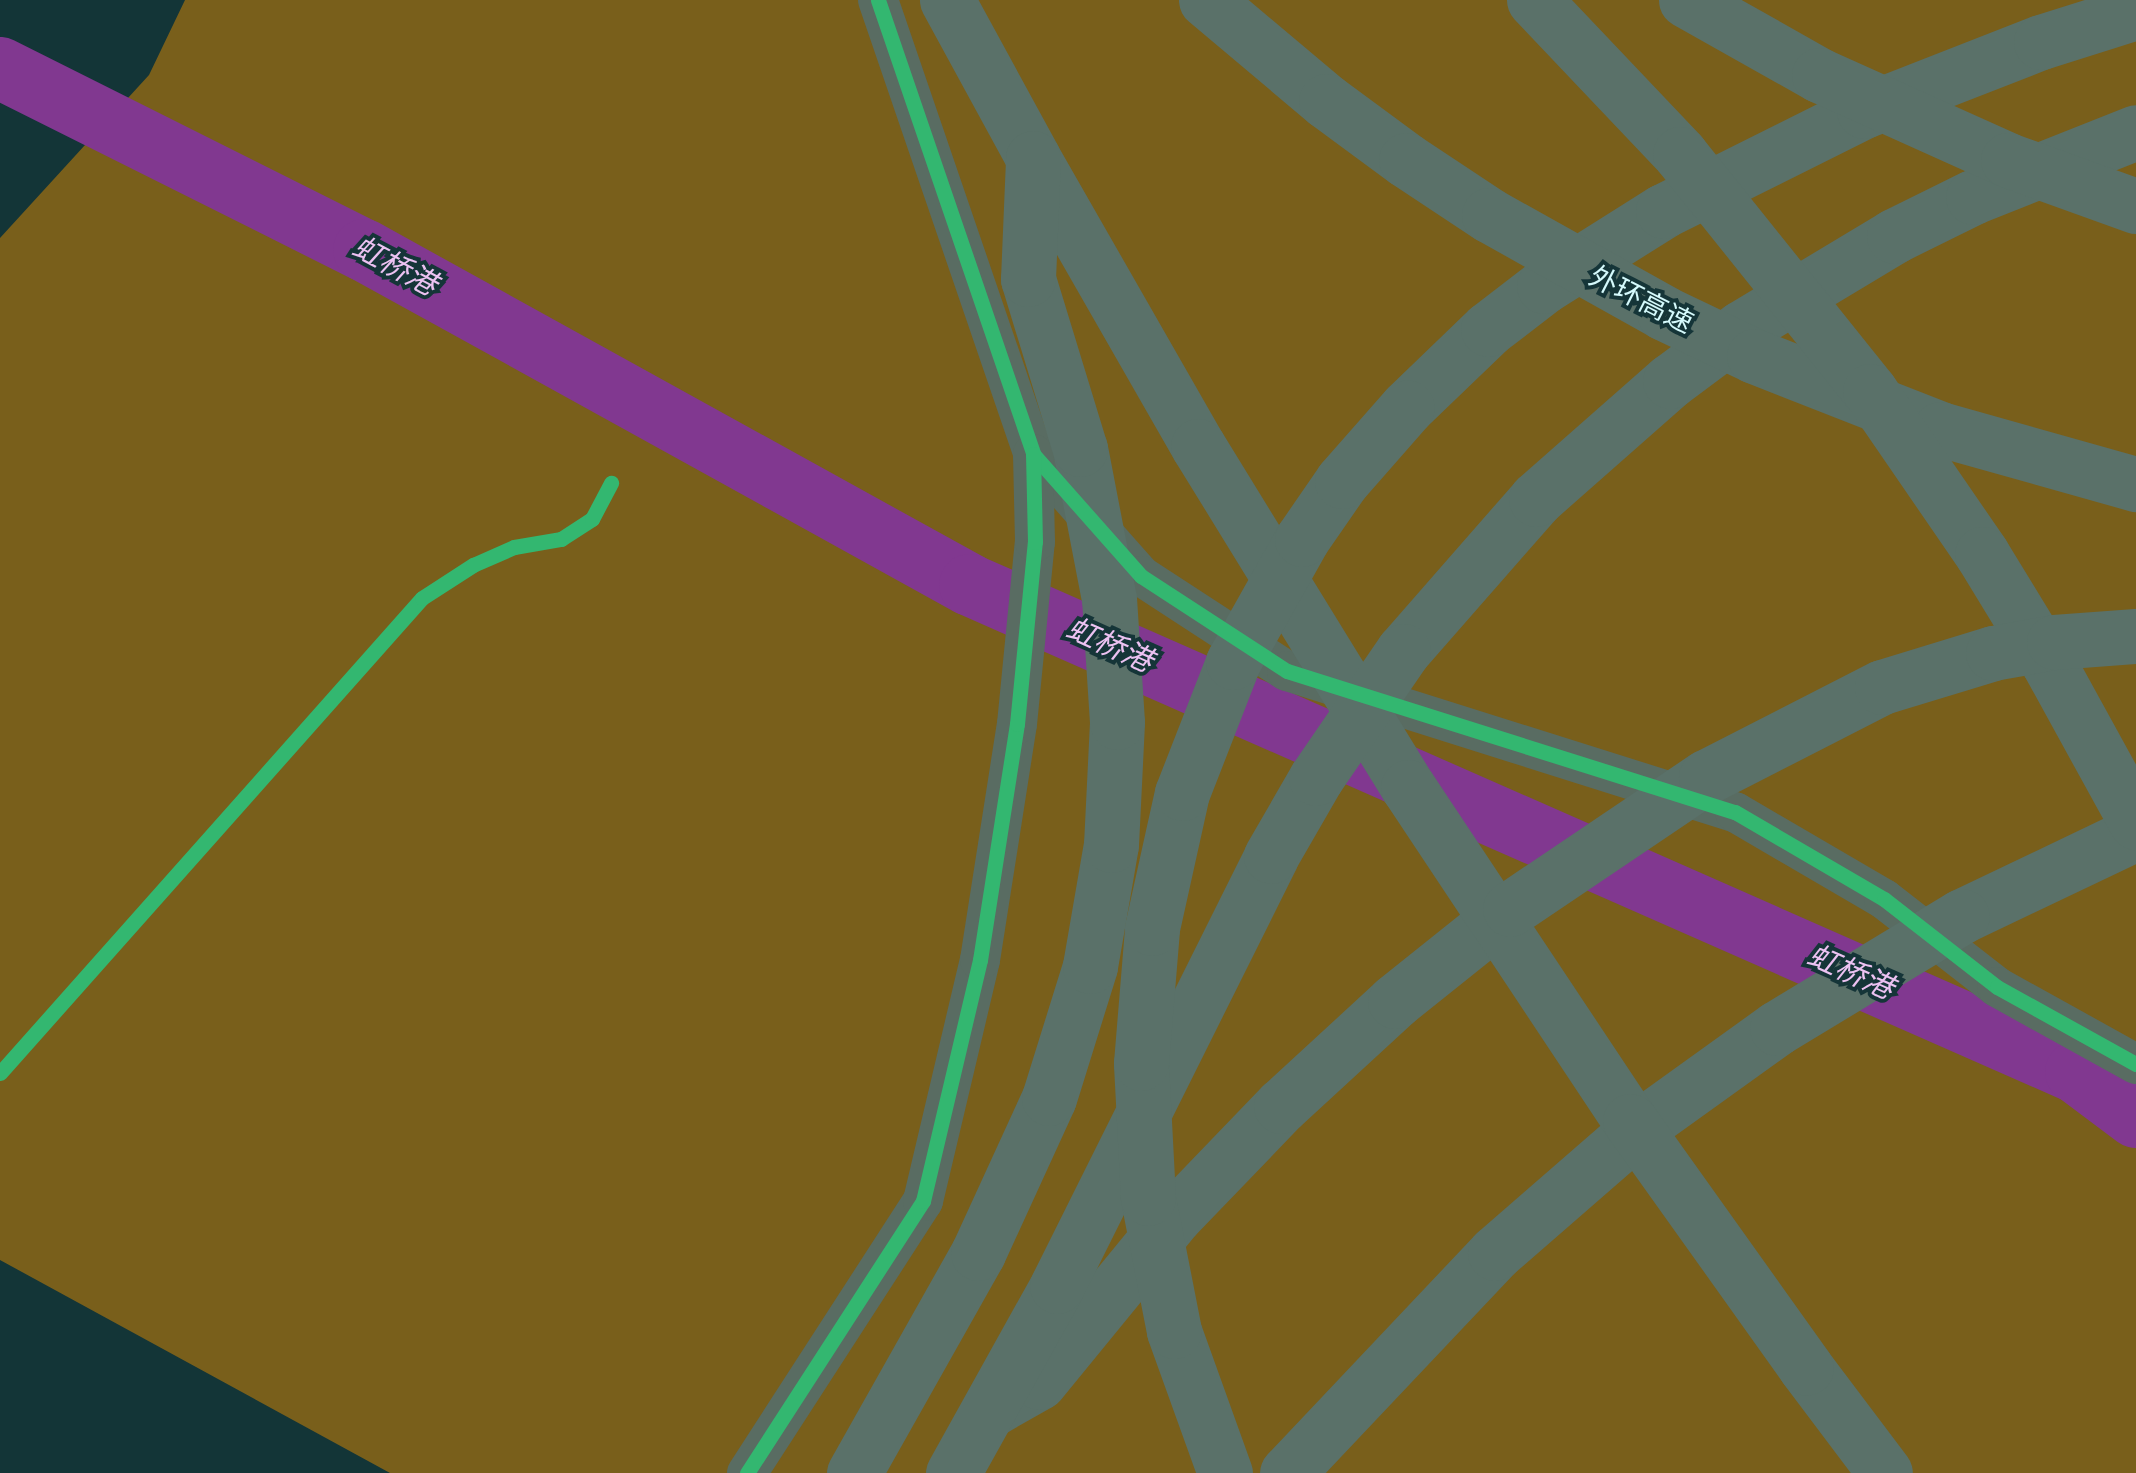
<!DOCTYPE html>
<html>
<head>
<meta charset="utf-8">
<style>
	body { margin:0 }
	#map { position:relative; width:2136px; height:1473px; overflow:hidden; background:#133537; font-family:"Nunito Sans","Noto Sans SC",sans-serif }
	div>[style] { position:absolute }
	.forest>* { inset:0; background:#795f1b }
	.river>* { height:62px; margin:-31px; padding:0 31px; transform-origin:31px; border-radius:31px; background:#813890 }
	.minor>* { height:40px; margin:-20px; padding:0 20px; transform-origin:20px; border-radius:20px; background:#596c62 }
	.motorway>* { height:55px; margin:-27.5px; padding:0 27.5px; transform-origin:27.5px; border-radius:27.5px; background:#5a7169 }
	.motorway-bridge>* { height:55px; margin:-27.5px; padding:0 27.5px; transform-origin:27.5px; border-radius:27.5px; background:#5a7169 }
	.cycleway>* { height:15px; margin:-7.5px; padding:0 7.5px; transform-origin:7.5px; border-radius:7.5px; background:#33b770 }
	span { translate:-50% -50%; white-space:nowrap; text-align:center; line-height:1.15; -webkit-text-stroke:8px #153538; paint-order:stroke }
	.street-label { font-size:28px; color:#d5fafc }
	.water-label { font-size:30px; color:#ecc2f2; font-style:italic }
</style>
</head>
<body>
<div id="map">
	<div class="forest">
		<i style="clip-path:polygon(185px 0,2136px 0,2136px 1473px,390px 1473px,0 1260px,0 238px,149px 75px)"></i>
	</div>
	<div class="river">
		<i style="left:0;top:68px;width:407px;rotate:26.6deg"></i>
		<i style="left:364px;top:250px;width:692px;rotate:28.93deg"></i>
		<i style="left:970px;top:585px;width:1208px;rotate:23.77deg"></i>
		<i style="left:2076px;top:1072px;width:75px;rotate:36.9deg"></i>
	</div>
	<div class="minor">
		<i style="left:878px;top:0;width:480px;rotate:71.1deg"></i>
		<i style="left:1033px;top:454px;width:163px;rotate:48.5deg"></i>
		<i style="left:1141px;top:576px;width:174px;rotate:33.1deg"></i>
		<i style="left:1287px;top:671px;width:470px;rotate:17.5deg"></i>
		<i style="left:1735px;top:812px;width:173px;rotate:30.3deg"></i>
		<i style="left:1884px;top:899px;width:143px;rotate:37.9deg"></i>
		<i style="left:1997px;top:987px;width:159px;rotate:29deg"></i>
		<i style="left:747px;top:1473px;width:324px;rotate:-57.1deg"></i>
		<i style="left:923px;top:1201px;width:248px;rotate:-76.7deg"></i>
		<i style="left:980px;top:960px;width:239px;rotate:-81.1deg"></i>
		<i style="left:1017px;top:724px;width:183px;rotate:-84.4deg"></i>
		<i style="left:1035px;top:542px;width:88px;rotate:-91.3deg"></i>
	</div>
	<div class="motorway">
		<i style="left:947px;top:0;width:180px;rotate:61.4deg"></i>
		<i style="left:1686px;top:0;width:153px;rotate:29.4deg"></i>
		<i style="left:1407px;top:407px;width:112px;rotate:-43.9deg"></i>
		<i style="left:1488px;top:329px;width:71px;rotate:-37.5deg"></i>
		<i style="left:1544px;top:286px;width:141px;rotate:-32.2deg"></i>
		<i style="left:1663px;top:211px;width:225px;rotate:-26.5deg"></i>
		<i style="left:1864px;top:111px;width:190px;rotate:-21.3deg"></i>
		<i style="left:2041px;top:42px;width:100px;rotate:-17.5deg"></i>
		<i style="left:1403px;top:651px;width:202px;rotate:-48.8deg"></i>
		<i style="left:1536px;top:499px;width:179px;rotate:-41.4deg"></i>
		<i style="left:1670px;top:381px;width:89px;rotate:-36.7deg"></i>
		<i style="left:1741px;top:328px;width:179px;rotate:-31deg"></i>
		<i style="left:1894px;top:236px;width:88px;rotate:-26.3deg"></i>
		<i style="left:1973px;top:197px;width:175px;rotate:-21.7deg"></i>
		<i style="left:1962px;top:916px;width:193px;rotate:-25.5deg"></i>
		<i style="left:1806px;top:1368px;width:131px;rotate:53deg"></i>
		<i style="left:990px;top:1410px;width:56px;rotate:-29.7deg"></i>
		<i style="left:1039px;top:1382px;width:215px;rotate:-50.7deg"></i>
		<i style="left:1175px;top:1216px;width:153px;rotate:-46.1deg"></i>
		<i style="left:1281px;top:1106px;width:155px;rotate:-42.6deg"></i>
		<i style="left:1395px;top:1001px;width:147px;rotate:-38.7deg"></i>
		<i style="left:953px;top:1473px;width:214px;rotate:-60.9deg"></i>
		<i style="left:1057px;top:1286px;width:480px;rotate:-63.5deg"></i>
		<i style="left:1287px;top:1473px;width:303px;rotate:-46.6deg"></i>
		<i style="left:1495px;top:1253px;width:195px;rotate:-41deg"></i>
		<i style="left:1642px;top:1125px;width:166px;rotate:-35.7deg"></i>
	</div>
	<div class="motorway-bridge">
		<i style="left:1206px;top:0;width:157px;rotate:40.1deg"></i>
		<i style="left:1326px;top:101px;width:99px;rotate:36.4deg"></i>
		<i style="left:1406px;top:160px;width:100px;rotate:33.5deg"></i>
		<i style="left:1489px;top:215px;width:201px;rotate:29.2deg"></i>
		<i style="left:1664px;top:313px;width:100px;rotate:25.5deg"></i>
		<i style="left:1754px;top:356px;width:200px;rotate:21.4deg"></i>
		<i style="left:1940px;top:429px;width:204px;rotate:15.7deg"></i>
		<i style="left:1534px;top:0;width:212px;rotate:46.5deg"></i>
		<i style="left:1680px;top:154px;width:304px;rotate:51.3deg"></i>
		<i style="left:1870px;top:391px;width:198px;rotate:55.5deg"></i>
		<i style="left:1982px;top:554px;width:127px;rotate:58.6deg"></i>
		<i style="left:2048px;top:662px;width:183px;rotate:61.2deg"></i>
		<i style="left:1819px;top:75px;width:207px;rotate:24.2deg"></i>
		<i style="left:2008px;top:160px;width:136px;rotate:19.8deg"></i>
		<i style="left:1033px;top:158px;width:332px;rotate:60.2deg"></i>
		<i style="left:1198px;top:446px;width:400px;rotate:58.4deg"></i>
		<i style="left:1408px;top:787px;width:401px;rotate:56.4deg"></i>
		<i style="left:1630px;top:1121px;width:303px;rotate:54.5deg"></i>
		<i style="left:1271px;top:856px;width:90px;rotate:-60deg"></i>
		<i style="left:1316px;top:778px;width:154px;rotate:-55.6deg"></i>
		<i style="left:1510px;top:909px;width:236px;rotate:-34deg"></i>
		<i style="left:1706px;top:777px;width:198px;rotate:-27.1deg"></i>
		<i style="left:1882px;top:687px;width:116px;rotate:-17deg"></i>
		<i style="left:1993px;top:653px;width:62px;rotate:-10.2deg"></i>
		<i style="left:2054px;top:642px;width:82px;rotate:-4.2deg"></i>
		<i style="left:1777px;top:1028px;width:216px;rotate:-31.2deg"></i>
		<i style="left:854px;top:1473px;width:253px;rotate:-60.6deg"></i>
		<i style="left:978px;top:1253px;width:170px;rotate:-65.4deg"></i>
		<i style="left:1049px;top:1098px;width:138px;rotate:-72.7deg"></i>
		<i style="left:1090px;top:966px;width:123px;rotate:-80.2deg"></i>
		<i style="left:1111px;top:845px;width:123px;rotate:-87.2deg"></i>
		<i style="left:1117px;top:722px;width:123px;rotate:-93.7deg"></i>
		<i style="left:1109px;top:599px;width:153px;rotate:-100.9deg"></i>
		<i style="left:1080px;top:449px;width:178px;rotate:-107deg"></i>
		<i style="left:1028px;top:279px;width:121px;rotate:-87.6deg"></i>
		<i style="left:1225px;top:1473px;width:151px;rotate:-109.8deg"></i>
		<i style="left:1174px;top:1331px;width:136px;rotate:-101.1deg"></i>
		<i style="left:1148px;top:1198px;width:135px;rotate:-93deg"></i>
		<i style="left:1141px;top:1063px;width:135px;rotate:-85.3deg"></i>
		<i style="left:1152px;top:928px;width:138px;rotate:-77.5deg"></i>
		<i style="left:1182px;top:793px;width:141px;rotate:-68.7deg"></i>
		<i style="left:1233px;top:662px;width:141px;rotate:-60.7deg"></i>
		<i style="left:1302px;top:539px;width:70px;rotate:-55.4deg"></i>
		<i style="left:1342px;top:481px;width:98px;rotate:-48.7deg"></i>
	</div>
	<div class="cycleway">
		<i style="left:878px;top:0;width:480px;rotate:71.1deg"></i>
		<i style="left:1033px;top:454px;width:163px;rotate:48.5deg"></i>
		<i style="left:1141px;top:576px;width:174px;rotate:33.1deg"></i>
		<i style="left:1287px;top:671px;width:470px;rotate:17.5deg"></i>
		<i style="left:1735px;top:812px;width:173px;rotate:30.3deg"></i>
		<i style="left:1884px;top:899px;width:143px;rotate:37.9deg"></i>
		<i style="left:1997px;top:987px;width:159px;rotate:29deg"></i>
		<i style="left:0;top:1073px;width:635px;rotate:-48.38deg"></i>
		<i style="left:422px;top:598px;width:61px;rotate:-32.9deg"></i>
		<i style="left:473px;top:565px;width:45px;rotate:-23.7deg"></i>
		<i style="left:514px;top:547px;width:48px;rotate:-9.7deg"></i>
		<i style="left:561px;top:539px;width:37px;rotate:-33deg"></i>
		<i style="left:592px;top:519px;width:41px;rotate:-62.2deg"></i>
		<i style="left:747px;top:1473px;width:324px;rotate:-57.1deg"></i>
		<i style="left:923px;top:1201px;width:248px;rotate:-76.7deg"></i>
		<i style="left:980px;top:960px;width:239px;rotate:-81.1deg"></i>
		<i style="left:1017px;top:724px;width:183px;rotate:-84.4deg"></i>
		<i style="left:1035px;top:542px;width:88px;rotate:-91.3deg"></i>
	</div>
	<div class="street-label">
		<span style="left:1641px;top:300px;rotate:27deg">外环高速</span>
	</div>
	<div class="water-label">
		<span style="left:394px;top:267px;rotate:28deg">虹桥港</span>
		<span style="left:1109px;top:646px;rotate:24deg">虹桥港</span>
		<span style="left:1850px;top:973px;rotate:24deg">虹桥港</span>
	</div>
</div>
</body>
</html>
